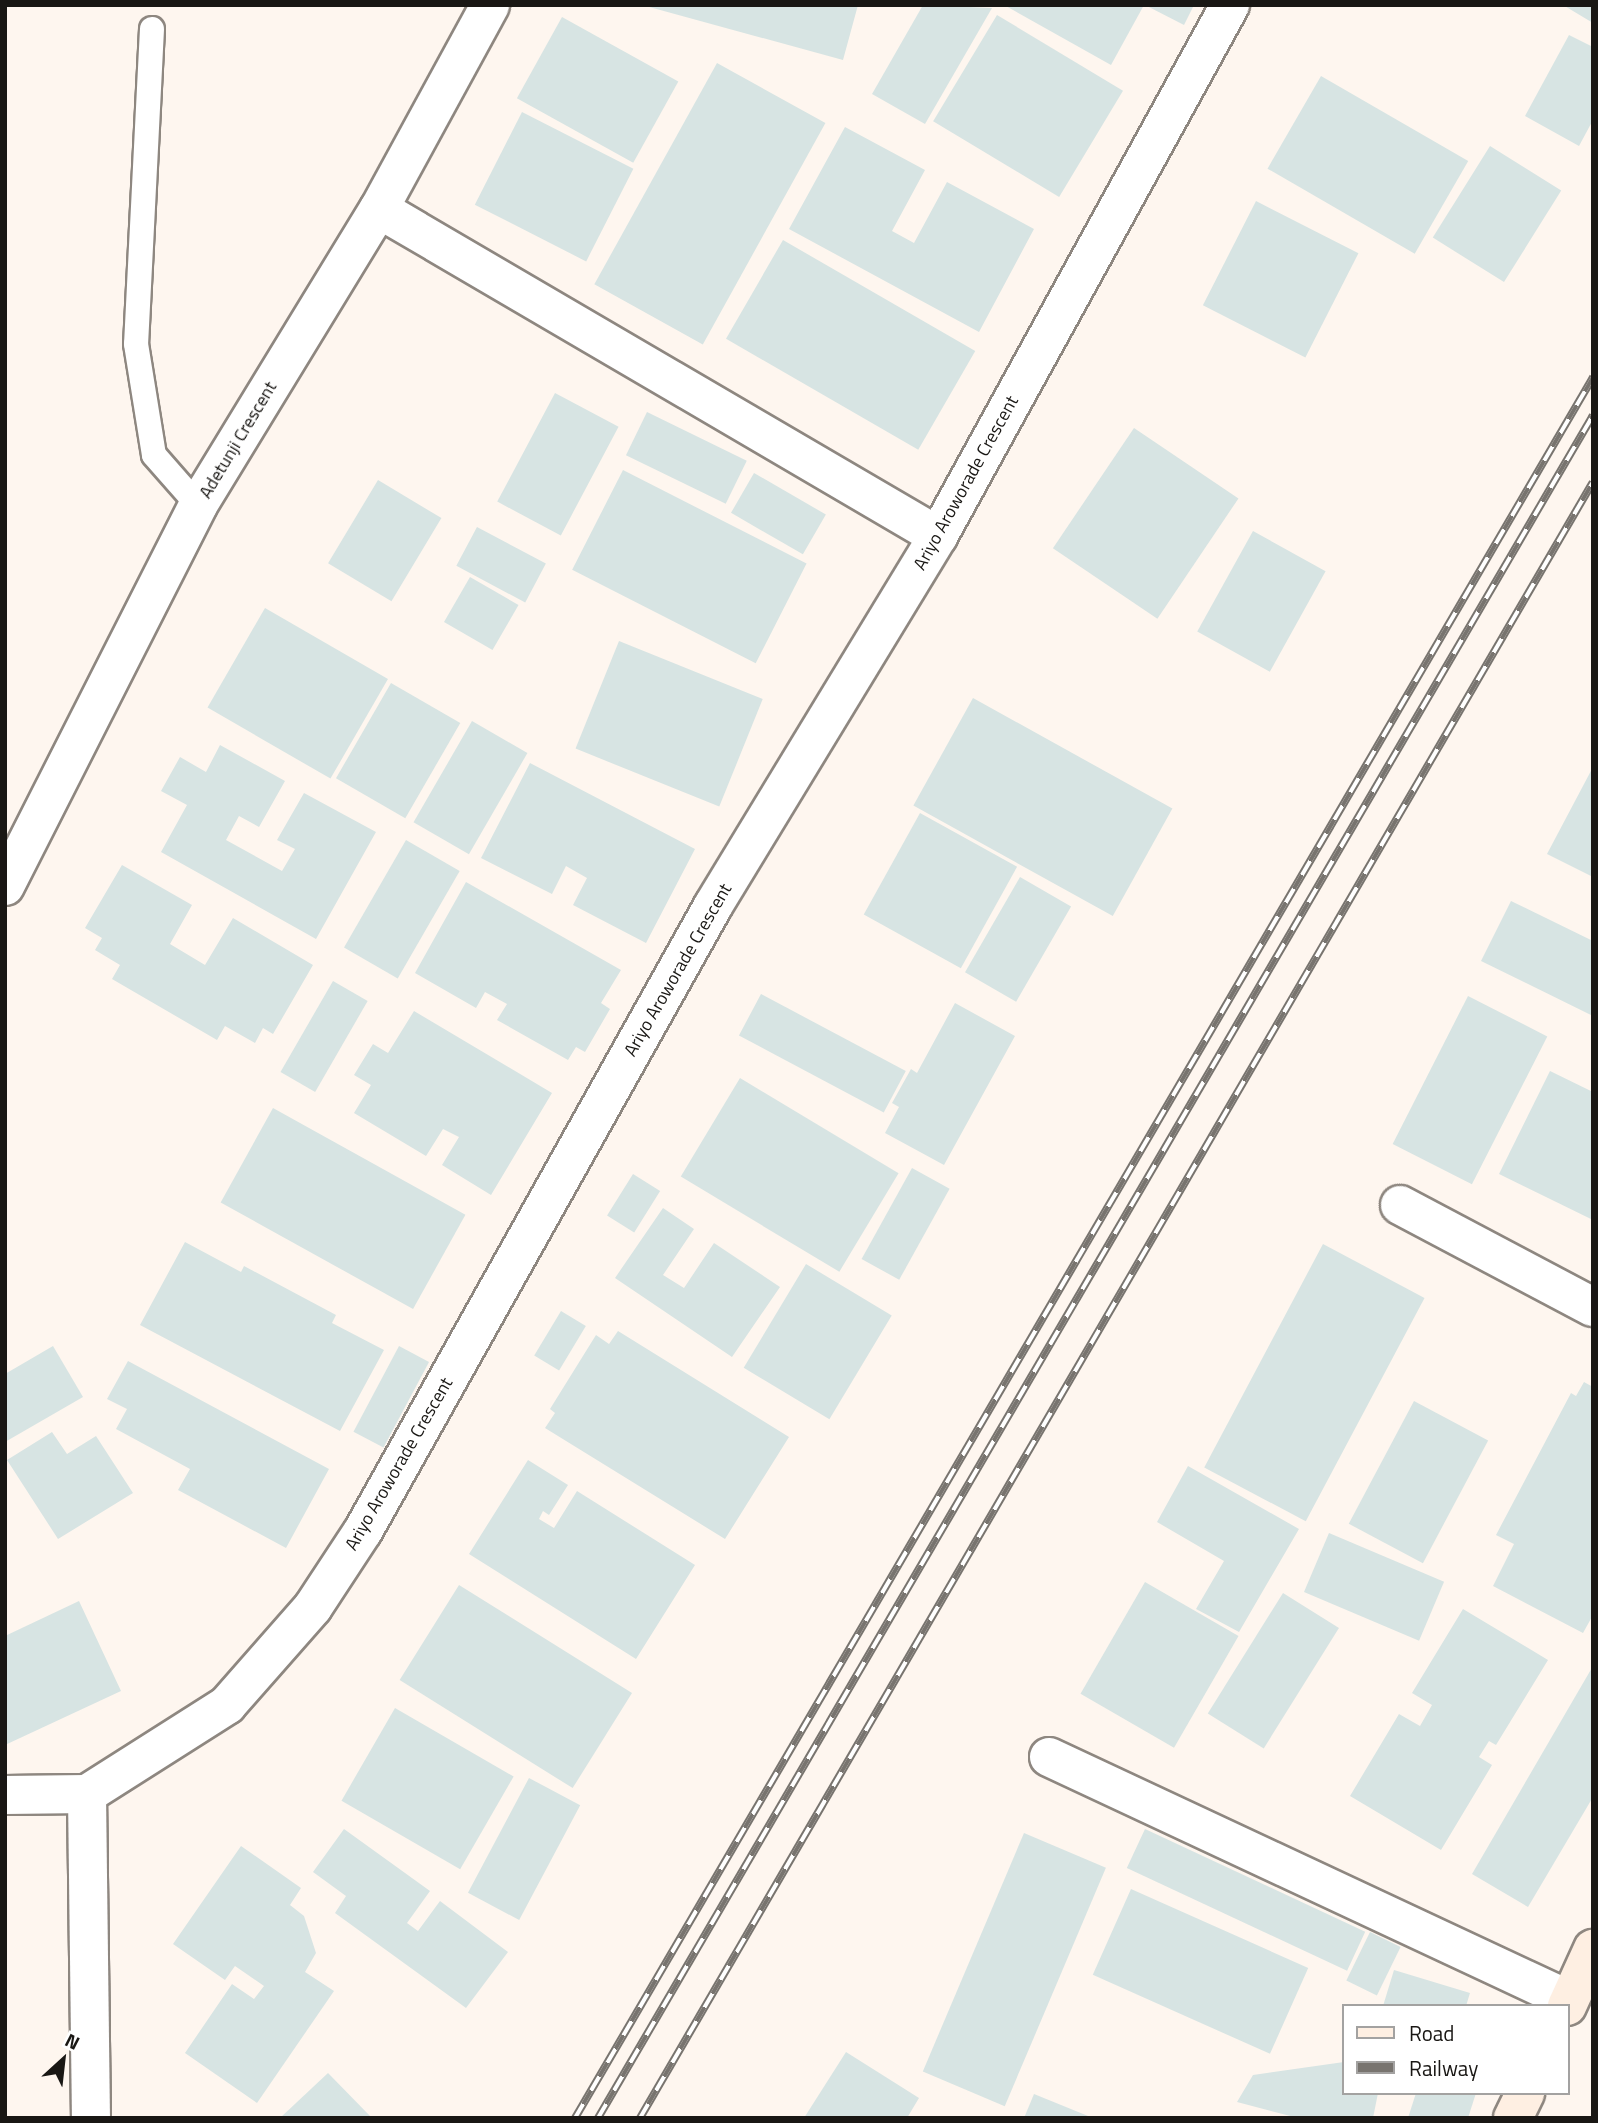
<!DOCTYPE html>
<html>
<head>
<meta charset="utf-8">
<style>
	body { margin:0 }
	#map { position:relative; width:1598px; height:2123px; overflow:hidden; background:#fef6ef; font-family:"Titillium Web",sans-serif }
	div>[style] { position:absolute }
	.building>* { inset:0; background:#d7e4e3; transform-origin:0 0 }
	.roads { filter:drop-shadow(2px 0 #8e8780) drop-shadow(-2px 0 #8e8780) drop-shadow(0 2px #8e8780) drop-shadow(0 -2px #8e8780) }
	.service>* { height:24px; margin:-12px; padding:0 12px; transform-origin:12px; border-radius:12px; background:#fff }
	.minor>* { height:38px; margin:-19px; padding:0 19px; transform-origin:19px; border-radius:19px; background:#fff }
	.secondary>* { height:38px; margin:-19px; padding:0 19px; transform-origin:19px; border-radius:19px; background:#feefe2 }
	.rail>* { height:8px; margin-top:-4px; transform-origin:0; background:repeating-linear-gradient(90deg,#fff 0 16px,#78746f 0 32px); box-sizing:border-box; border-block:2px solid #78746f }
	span { translate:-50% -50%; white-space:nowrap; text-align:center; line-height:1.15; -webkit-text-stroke:7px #fff; paint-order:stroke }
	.street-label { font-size:18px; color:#191714 }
	.frame { position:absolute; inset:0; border:7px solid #191714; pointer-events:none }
	.legend { position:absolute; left:1342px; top:2004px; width:228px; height:91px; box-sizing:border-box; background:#fff; border:2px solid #a3a2a1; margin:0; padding:9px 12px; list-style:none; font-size:21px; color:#191714 }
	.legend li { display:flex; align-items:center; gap:14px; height:35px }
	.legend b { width:35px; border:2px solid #a3a2a1 }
	.north { position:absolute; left:28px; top:2025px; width:70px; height:70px; -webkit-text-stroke:5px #fff; paint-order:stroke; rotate:27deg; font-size:19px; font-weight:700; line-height:28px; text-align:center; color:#191714 }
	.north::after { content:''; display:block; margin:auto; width:24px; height:32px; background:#191714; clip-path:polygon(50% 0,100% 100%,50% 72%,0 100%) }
</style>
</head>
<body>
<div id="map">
	<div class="building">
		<i style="clip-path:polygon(642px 5px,858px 5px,843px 60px)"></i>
		<i style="clip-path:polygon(923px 5px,992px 8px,925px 124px,872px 94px)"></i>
		<i style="clip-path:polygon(1004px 5px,1144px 5px,1111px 65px)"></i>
		<i style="clip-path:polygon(1145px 5px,1194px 5px,1184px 25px)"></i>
		<i style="clip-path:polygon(1563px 5px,1593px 5px,1593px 23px)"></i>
		<i style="left:997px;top:15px;width:147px;height:124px;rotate:31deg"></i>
		<i style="left:562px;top:17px;width:133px;height:93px;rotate:29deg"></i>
		<i style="clip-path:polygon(1569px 35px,1593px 47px,1593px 120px,1579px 146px,1525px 116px)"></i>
		<i style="left:717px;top:63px;width:124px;height:253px;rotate:29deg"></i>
		<i style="left:1321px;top:76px;width:170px;height:107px;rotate:30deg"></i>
		<i style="left:522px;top:112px;width:125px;height:104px;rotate:27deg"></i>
		<i style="clip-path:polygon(845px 127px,925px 170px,892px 231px,914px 243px,947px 182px,1034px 229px,979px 332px,789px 229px)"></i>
		<i style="left:1490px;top:146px;width:84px;height:108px;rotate:32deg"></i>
		<i style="left:1256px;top:201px;width:115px;height:117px;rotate:27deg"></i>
		<i style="left:783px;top:240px;width:222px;height:114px;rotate:30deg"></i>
		<i style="left:555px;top:393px;width:72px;height:123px;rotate:28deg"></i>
		<i style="left:647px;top:412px;width:111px;height:48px;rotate:26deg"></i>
		<i style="left:1134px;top:428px;width:126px;height:145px;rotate:34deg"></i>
		<i style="left:623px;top:470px;width:206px;height:112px;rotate:27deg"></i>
		<i style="left:754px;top:473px;width:83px;height:46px;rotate:30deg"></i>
		<i style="left:378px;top:480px;width:74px;height:97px;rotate:31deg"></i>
		<i style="left:477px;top:527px;width:78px;height:44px;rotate:28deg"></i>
		<i style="left:1253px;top:531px;width:83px;height:115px;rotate:29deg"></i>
		<i style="left:470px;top:577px;width:56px;height:52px;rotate:30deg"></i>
		<i style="left:265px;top:608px;width:142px;height:115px;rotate:30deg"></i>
		<i style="left:619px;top:641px;width:155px;height:116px;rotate:22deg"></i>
		<i style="left:391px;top:683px;width:80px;height:110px;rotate:30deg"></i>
		<i style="left:973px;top:698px;width:228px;height:123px;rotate:29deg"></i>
		<i style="left:472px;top:721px;width:64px;height:117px;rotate:30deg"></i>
		<i style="clip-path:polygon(220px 745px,285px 781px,259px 827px,239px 816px,226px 840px,282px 871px,295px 849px,277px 840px,304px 793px,376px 832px,316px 939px,161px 852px,187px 805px,161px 791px,180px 757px,206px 772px)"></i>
		<i style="clip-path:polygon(530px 763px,695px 849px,646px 943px,573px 905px,587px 878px,566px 866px,552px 894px,481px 858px)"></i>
		<i style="clip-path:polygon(1593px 767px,1593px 877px,1547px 854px)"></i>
		<i style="left:920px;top:813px;width:111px;height:116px;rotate:29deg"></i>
		<i style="left:406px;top:840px;width:62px;height:124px;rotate:30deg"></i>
		<i style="clip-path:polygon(122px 865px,192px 905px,170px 944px,205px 965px,233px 918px,313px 965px,273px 1034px,263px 1028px,255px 1043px,225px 1026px,217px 1040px,112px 979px,120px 965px,95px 950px,102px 938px,85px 928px)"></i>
		<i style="left:1020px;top:877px;width:59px;height:110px;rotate:30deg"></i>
		<i style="clip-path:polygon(466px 882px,621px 970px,601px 1003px,610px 1009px,585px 1052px,576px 1047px,568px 1060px,497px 1020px,507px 1004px,485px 992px,476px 1008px,415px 973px)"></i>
		<i style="clip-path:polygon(1511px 901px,1593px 941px,1593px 1016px,1481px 961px)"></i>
		<i style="left:333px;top:981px;width:40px;height:105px;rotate:30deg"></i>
		<i style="left:761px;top:994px;width:164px;height:47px;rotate:28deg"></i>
		<i style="left:1468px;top:996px;width:89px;height:166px;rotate:27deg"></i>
		<i style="clip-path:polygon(955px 1003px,1015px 1036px,944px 1165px,885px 1133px,899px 1107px,892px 1103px,911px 1069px,917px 1073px)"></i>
		<i style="clip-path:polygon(414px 1011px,552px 1093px,491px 1195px,442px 1165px,459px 1137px,443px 1129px,426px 1156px,354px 1113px,371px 1085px,354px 1075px,373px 1044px,388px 1053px)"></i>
		<i style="clip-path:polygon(1550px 1071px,1593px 1092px,1593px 1220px,1499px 1174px)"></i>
		<i style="left:740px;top:1078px;width:185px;height:115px;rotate:31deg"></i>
		<i style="left:273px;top:1108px;width:220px;height:108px;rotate:29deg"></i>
		<i style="left:912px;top:1168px;width:43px;height:104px;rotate:29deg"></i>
		<i style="left:633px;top:1174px;width:32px;height:49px;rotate:32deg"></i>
		<i style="clip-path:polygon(663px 1208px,694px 1229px,663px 1275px,684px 1288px,714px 1243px,780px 1287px,732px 1357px,615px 1278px)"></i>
		<i style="clip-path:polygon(185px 1242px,241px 1272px,244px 1266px,336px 1315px,332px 1323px,384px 1350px,340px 1431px,140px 1325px)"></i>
		<i style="left:1323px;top:1244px;width:115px;height:253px;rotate:28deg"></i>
		<i style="left:806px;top:1264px;width:100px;height:121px;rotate:31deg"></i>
		<i style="left:561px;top:1311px;width:29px;height:52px;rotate:31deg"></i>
		<i style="clip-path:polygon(618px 1331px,789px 1437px,725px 1539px,545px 1428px,555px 1413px,550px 1409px,596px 1335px,609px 1344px)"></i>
		<i style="clip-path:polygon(53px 1346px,83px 1397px,5px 1442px,5px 1374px)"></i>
		<i style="left:399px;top:1346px;width:34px;height:97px;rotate:28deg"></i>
		<i style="clip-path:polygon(128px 1361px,329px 1469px,286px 1548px,178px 1490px,190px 1469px,116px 1429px,127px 1409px,107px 1399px)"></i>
		<i style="clip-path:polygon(1584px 1382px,1593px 1387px,1593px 1615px,1583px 1633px,1493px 1586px,1514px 1544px,1496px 1535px,1571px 1393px,1576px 1396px)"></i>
		<i style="left:1414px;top:1401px;width:84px;height:139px;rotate:28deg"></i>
		<i style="clip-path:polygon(52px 1432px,67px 1454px,96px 1436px,133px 1493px,58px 1539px,7px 1460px)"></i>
		<i style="clip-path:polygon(528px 1460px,568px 1485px,549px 1515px,543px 1511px,539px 1519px,554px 1528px,577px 1491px,695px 1565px,636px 1659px,469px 1554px)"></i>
		<i style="clip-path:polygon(1188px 1466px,1299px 1529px,1239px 1632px,1196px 1609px,1224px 1561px,1157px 1522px)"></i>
		<i style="left:1329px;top:1533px;width:125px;height:64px;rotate:23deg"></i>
		<i style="left:1145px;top:1582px;width:108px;height:129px;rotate:30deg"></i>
		<i style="left:459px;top:1585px;width:204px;height:112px;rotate:32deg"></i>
		<i style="left:1283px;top:1593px;width:66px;height:142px;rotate:32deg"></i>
		<i style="clip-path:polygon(79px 1601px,121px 1691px,5px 1745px,5px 1636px)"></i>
		<i style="clip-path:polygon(1463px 1609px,1548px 1660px,1496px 1745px,1489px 1741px,1479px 1757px,1492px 1765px,1441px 1850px,1350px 1796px,1399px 1714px,1420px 1726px,1432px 1705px,1412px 1693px)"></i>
		<i style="clip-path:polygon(1593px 1666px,1593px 1797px,1528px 1907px,1472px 1874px)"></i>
		<i style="left:395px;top:1708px;width:137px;height:107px;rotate:30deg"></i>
		<i style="left:529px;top:1778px;width:58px;height:130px;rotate:28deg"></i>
		<i style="clip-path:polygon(344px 1829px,430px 1891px,407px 1923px,418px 1931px,440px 1901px,508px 1952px,466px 2008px,335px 1913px,346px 1896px,313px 1872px)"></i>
		<i style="left:1145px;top:1829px;width:243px;height:43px;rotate:25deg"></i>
		<i style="left:1024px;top:1833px;width:89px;height:259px;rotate:23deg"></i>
		<i style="clip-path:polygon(241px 1846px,301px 1888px,290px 1905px,304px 1916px,316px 1953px,305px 1972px,334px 1991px,257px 2103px,185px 2053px,232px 1984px,254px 1999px,264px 1986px,235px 1966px,225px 1980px,173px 1944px)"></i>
		<i style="left:1131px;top:1889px;width:194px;height:94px;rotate:24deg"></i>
		<i style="left:1370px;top:1932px;width:34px;height:54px;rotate:26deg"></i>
		<i style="clip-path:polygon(1394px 1970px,1470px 1993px,1466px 2006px,1383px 2006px)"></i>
		<i style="clip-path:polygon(846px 2052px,919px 2098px,907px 2118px,804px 2118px)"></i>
		<i style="clip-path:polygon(1344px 2062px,1344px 2093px,1378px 2093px,1373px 2118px,1298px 2118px,1237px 2102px,1253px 2075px)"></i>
		<i style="clip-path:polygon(328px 2073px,372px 2118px,280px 2118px)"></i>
		<i style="clip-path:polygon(1416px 2093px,1476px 2093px,1468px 2118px,1408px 2118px)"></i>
		<i style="clip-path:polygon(1034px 2094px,1093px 2118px,1024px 2118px)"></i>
	</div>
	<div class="roads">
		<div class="service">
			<i style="left:152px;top:29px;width:315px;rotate:92.9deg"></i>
			<i style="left:136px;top:344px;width:112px;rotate:80.8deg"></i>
			<i style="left:154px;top:455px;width:67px;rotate:48.7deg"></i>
		</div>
		<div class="minor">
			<i style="left:379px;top:209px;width:648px;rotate:30.33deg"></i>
			<i style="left:5px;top:886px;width:427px;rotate:-63.1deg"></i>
			<i style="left:198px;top:505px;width:347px;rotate:-58.6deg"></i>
			<i style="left:379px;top:209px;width:232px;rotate:-61.4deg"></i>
			<i style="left:1400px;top:1205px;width:218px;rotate:27.9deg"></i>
			<i style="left:1049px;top:1757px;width:574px;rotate:25.05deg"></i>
			<i style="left:87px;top:1794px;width:324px;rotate:89.3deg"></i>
			<i style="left:5px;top:1795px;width:82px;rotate:-0.7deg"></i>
			<i style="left:87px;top:1794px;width:166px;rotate:-32.4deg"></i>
			<i style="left:227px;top:1705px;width:130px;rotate:-48.7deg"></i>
			<i style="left:313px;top:1607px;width:91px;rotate:-56.7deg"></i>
			<i style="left:363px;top:1531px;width:716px;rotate:-60.75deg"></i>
			<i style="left:713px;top:906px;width:433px;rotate:-58.7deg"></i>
			<i style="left:938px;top:536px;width:606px;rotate:-61.19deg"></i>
		</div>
		<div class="secondary">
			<i style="left:1567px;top:2006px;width:63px;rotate:-65.5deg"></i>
			<i style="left:1513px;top:2118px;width:28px;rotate:-64deg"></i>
		</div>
	</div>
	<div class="rail">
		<i style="left:575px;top:2118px;width:2017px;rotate:-59.68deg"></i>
		<i style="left:598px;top:2118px;width:1972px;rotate:-59.7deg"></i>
		<i style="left:640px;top:2118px;width:1893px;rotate:-59.78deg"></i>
	</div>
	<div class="street-label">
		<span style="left:238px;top:440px;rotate:-59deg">Adetunji Crescent</span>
		<span style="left:966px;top:483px;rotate:-61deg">Ariyo Aroworade Crescent</span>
		<span style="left:678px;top:970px;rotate:-60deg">Ariyo Aroworade Crescent</span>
		<span style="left:399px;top:1464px;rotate:-60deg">Ariyo Aroworade Crescent</span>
	</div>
	<div class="frame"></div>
	<ul class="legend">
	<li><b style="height:9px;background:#feefe2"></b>Road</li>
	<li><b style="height:9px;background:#78746f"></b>Railway</li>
	</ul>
	<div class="north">N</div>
</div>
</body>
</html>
